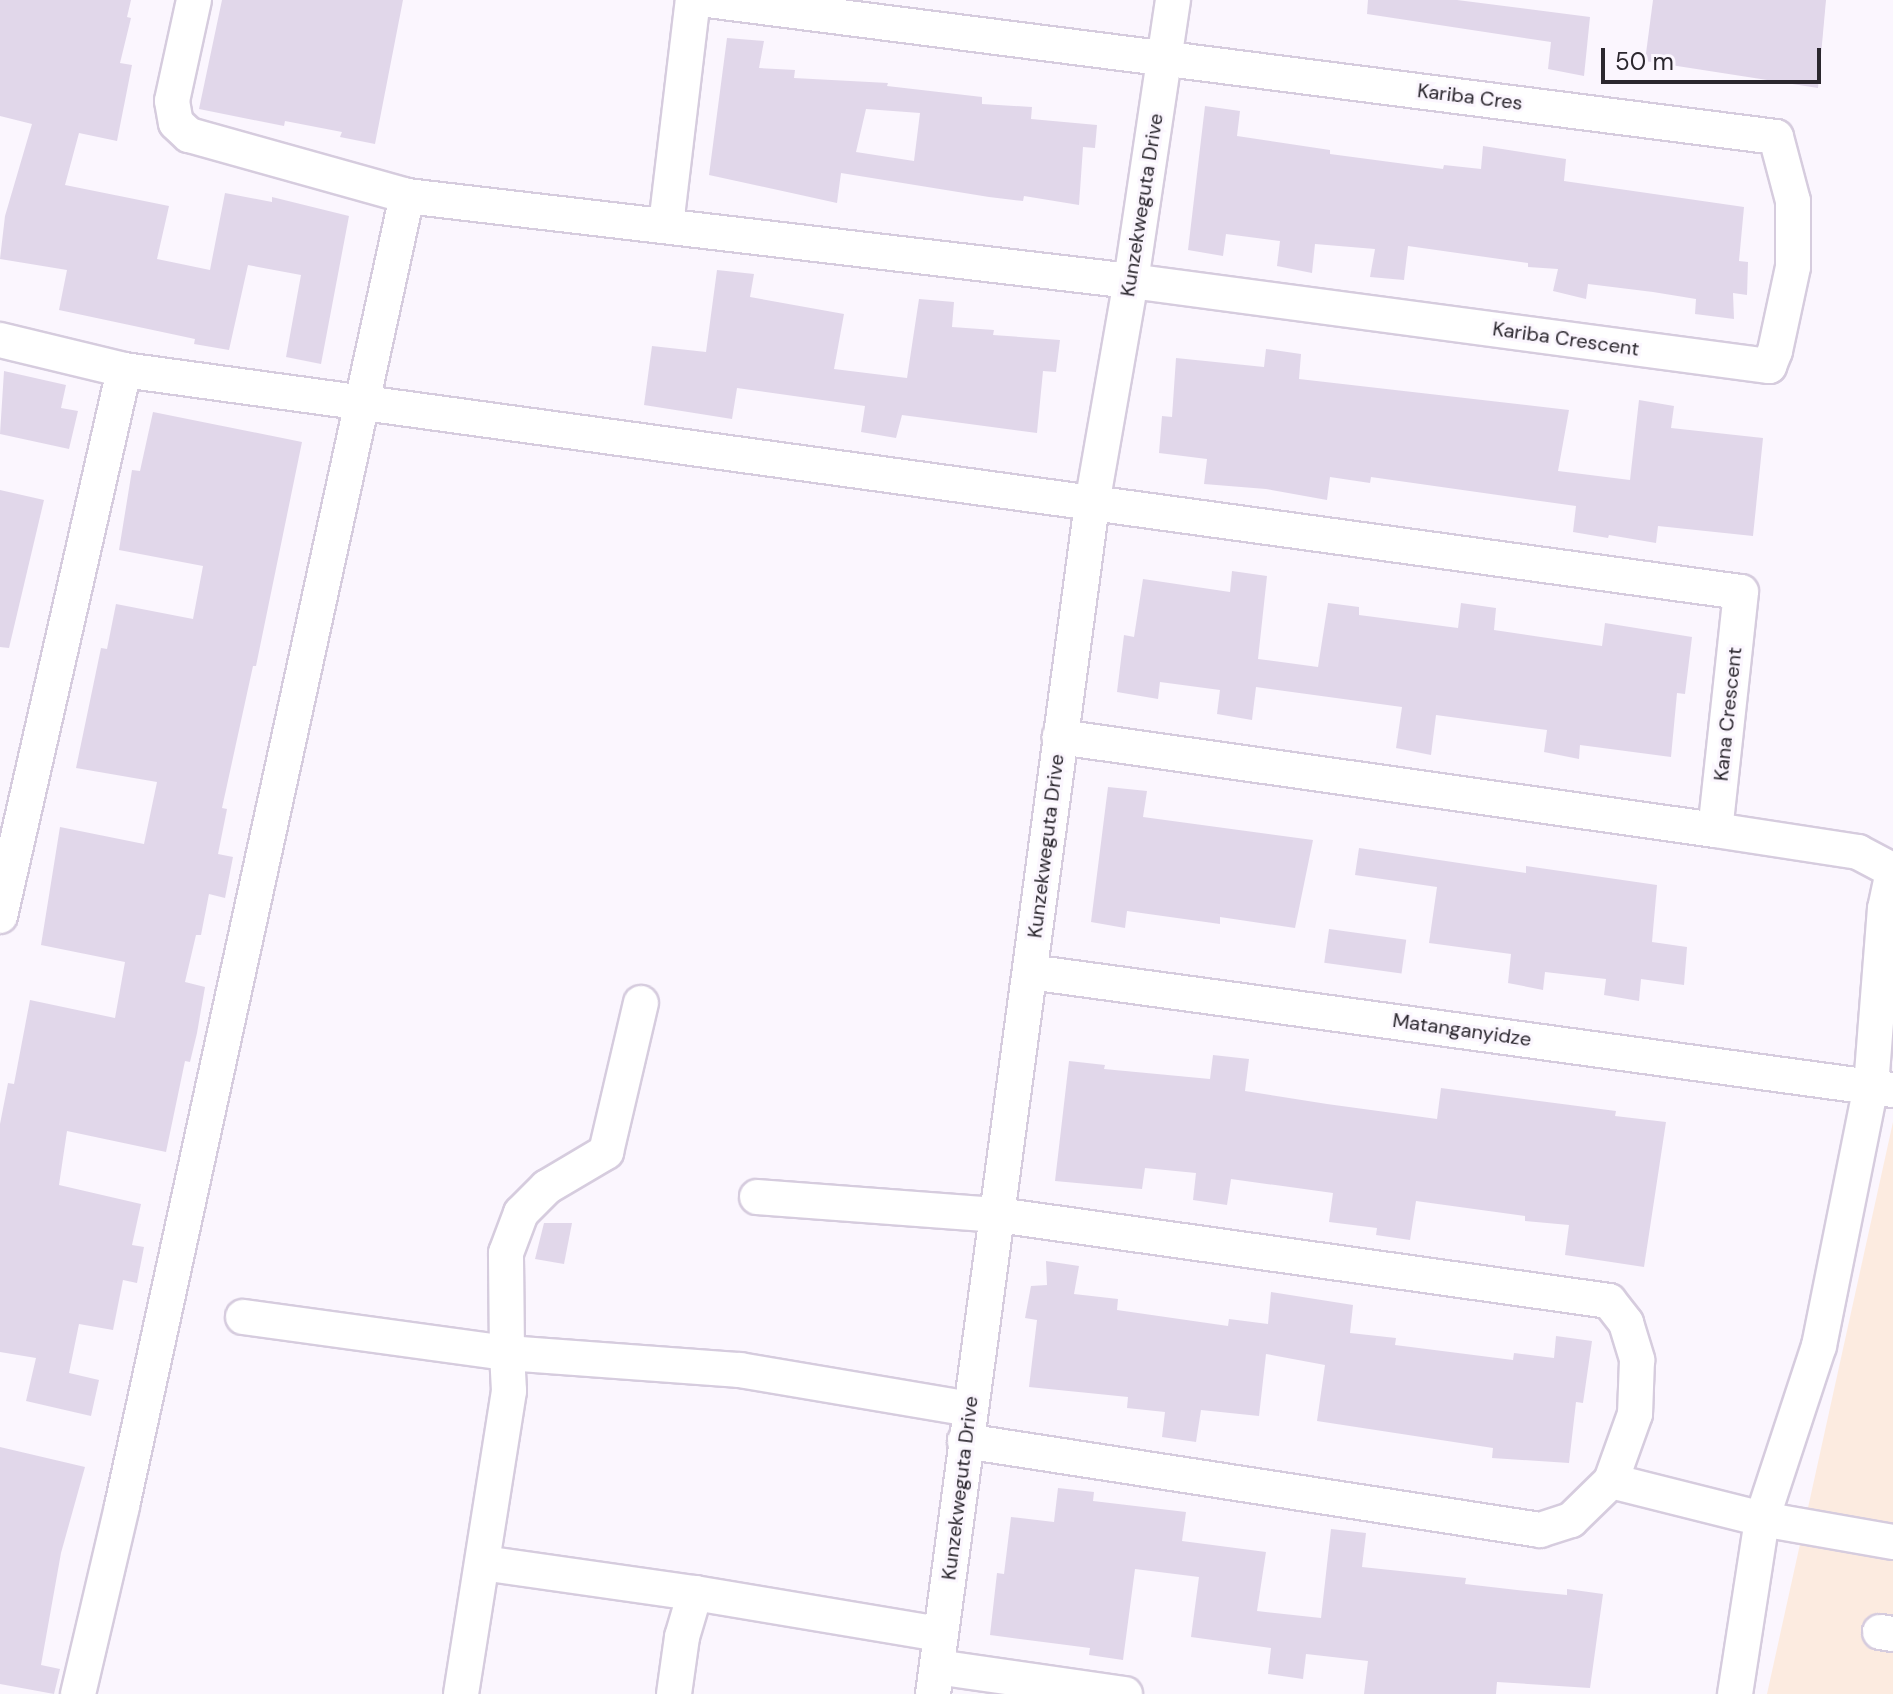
<!DOCTYPE html>
<html>
<head>
<meta charset="utf-8">
<style>
	body { margin:0 }
	#map { position:relative; width:1893px; height:1694px; overflow:hidden; background:#fbf6fe; font-family:"DM Sans",sans-serif }
	div>[style] { position:absolute }
	.industrial>* { inset:0; background:#fcebe0 }
	.building>* { inset:0; background:#e1d7ea; transform-origin:0 0 }
	.roads { filter:drop-shadow(2px 0 #d6ccde) drop-shadow(-2px 0 #d6ccde) drop-shadow(0 2px #d6ccde) drop-shadow(0 -2px #d6ccde) }
	.minor>* { height:34px; margin:-17px; padding:0 17px; transform-origin:17px; border-radius:17px; background:#fff }
	span { translate:-50% -50%; white-space:nowrap; text-align:center; line-height:1.15; -webkit-text-stroke:6px #fbf6fe; paint-order:stroke }
	.street-label { font-size:20px; color:#2b272e }
	.scale { position:absolute; left:1601px; top:48px; width:220px; height:36px; box-sizing:border-box; border:4px solid #2b272e; border-top:0; padding-left:10px; font-size:24px; line-height:28px; white-space:nowrap; color:#2b272e; -webkit-text-stroke:6px #fbf6fe; paint-order:stroke }
</style>
</head>
<body>
<div id="map">
	<div class="industrial">
		<i style="clip-path:polygon(1893px 1122px,1893px 1694px,1767px 1694px)"></i>
	</div>
	<div class="building">
		<i style="clip-path:polygon(0 0,131px 0,127px 17px,131px 18px,120px 63px,132px 65px,117px 141px,79px 133px,65px 185px,169px 206px,157px 259px,210px 270px,225px 193px,272px 202px,272px 197px,349px 216px,321px 364px,286px 357px,301px 275px,248px 265px,229px 350px,194px 344px,195px 339px,59px 310px,67px 270px,0 259px,5px 216px,32px 124px,0 116px)"></i>
		<i style="clip-path:polygon(222px 0,403px 0,375px 144px,340px 137px,342px 132px,285px 121px,284px 126px,199px 109px)"></i>
		<i style="clip-path:polygon(1368px 0,1457px 0,1590px 17px,1584px 76px,1548px 69px,1551px 42px,1367px 14px)"></i>
		<i style="clip-path:polygon(1653px 0,1826px 0,1818px 88px,1645px 61px)"></i>
		<i style="clip-path:polygon(evenodd,727px 38px,764px 41px,759px 68px,795px 70px,794px 78px,888px 83px,887px 86px,982px 97px,982px 104px,1032px 107px,1031px 119px,1097px 125px,1095px 148px,1083px 147px,1079px 205px,1024px 196px,1023px 201px,989px 197px,841px 173px,837px 203px,709px 175px,727px 38px,866px 109px,920px 113px,914px 161px,856px 152px,866px 109px)"></i>
		<i style="clip-path:polygon(1205px 106px,1240px 111px,1237px 136px,1330px 150px,1330px 154px,1443px 169px,1444px 165px,1481px 169px,1483px 146px,1566px 159px,1564px 181px,1744px 207px,1739px 261px,1748px 262px,1747px 295px,1733px 293px,1734px 319px,1695px 314px,1696px 299px,1653px 292px,1588px 284px,1586px 299px,1553px 291px,1558px 269px,1528px 267px,1528px 263px,1408px 246px,1404px 280px,1370px 277px,1375px 249px,1315px 244px,1312px 273px,1277px 266px,1280px 241px,1226px 234px,1223px 256px,1188px 250px)"></i>
		<i style="clip-path:polygon(717px 270px,754px 274px,750px 297px,844px 314px,834px 369px,907px 378px,919px 299px,954px 302px,952px 327px,994px 330px,993px 335px,1060px 340px,1056px 372px,1043px 371px,1037px 433px,902px 415px,896px 438px,861px 432px,865px 406px,737px 388px,732px 419px,644px 405px,652px 346px,706px 352px)"></i>
		<i style="clip-path:polygon(1266px 349px,1301px 354px,1299px 379px,1569px 410px,1558px 471px,1630px 480px,1639px 400px,1674px 406px,1671px 428px,1763px 438px,1753px 536px,1658px 526px,1656px 543px,1609px 535px,1608px 538px,1573px 532px,1576px 506px,1371px 477px,1370px 483px,1330px 477px,1327px 500px,1266px 489px,1204px 484px,1207px 459px,1159px 453px,1162px 416px,1172px 417px,1176px 358px,1264px 367px)"></i>
		<i style="clip-path:polygon(4px 371px,66px 385px,61px 408px,78px 411px,69px 449px,0 434px)"></i>
		<i style="clip-path:polygon(153px 412px,302px 442px,256px 666px,253px 666px,222px 808px,227px 809px,218px 854px,233px 857px,225px 898px,209px 894px,201px 935px,196px 935px,185px 982px,205px 987px,197px 1033px,190px 1062px,185px 1061px,166px 1152px,67px 1131px,59px 1185px,141px 1204px,132px 1245px,144px 1247px,137px 1283px,123px 1280px,113px 1330px,79px 1324px,69px 1373px,99px 1380px,91px 1416px,26px 1401px,36px 1358px,0 1352px,0 1124px,8px 1083px,14px 1084px,30px 1000px,115px 1018px,125px 962px,41px 945px,60px 827px,144px 844px,157px 782px,76px 768px,101px 648px,107px 649px,116px 604px,193px 619px,203px 566px,119px 550px,132px 470px,140px 471px)"></i>
		<i style="clip-path:polygon(0 490px,44px 500px,9px 648px,0 647px)"></i>
		<i style="clip-path:polygon(1232px 571px,1267px 576px,1258px 659px,1318px 667px,1328px 603px,1359px 607px,1359px 615px,1458px 628px,1461px 603px,1496px 608px,1494px 630px,1602px 646px,1605px 623px,1692px 637px,1685px 694px,1677px 693px,1671px 757px,1580px 745px,1579px 759px,1544px 752px,1547px 730px,1436px 715px,1431px 755px,1396px 748px,1402px 707px,1256px 687px,1252px 720px,1217px 714px,1220px 690px,1160px 682px,1158px 699px,1117px 692px,1124px 635px,1134px 637px,1143px 579px,1230px 592px)"></i>
		<i style="clip-path:polygon(1108px 787px,1147px 791px,1143px 817px,1313px 840px,1295px 928px,1220px 917px,1220px 924px,1127px 911px,1125px 928px,1091px 922px)"></i>
		<i style="clip-path:polygon(1359px 848px,1526px 873px,1526px 866px,1657px 885px,1652px 942px,1687px 947px,1684px 985px,1641px 979px,1639px 1001px,1604px 995px,1606px 979px,1545px 972px,1543px 990px,1508px 983px,1511px 954px,1429px 943px,1437px 887px,1355px 875px)"></i>
		<i style="left:1329px;top:929px;width:78px;height:34px;rotate:8deg"></i>
		<i style="clip-path:polygon(1213px 1055px,1249px 1059px,1245px 1091px,1327px 1104px,1437px 1119px,1441px 1088px,1616px 1111px,1615px 1116px,1666px 1122px,1644px 1267px,1565px 1255px,1569px 1225px,1525px 1221px,1525px 1216px,1416px 1201px,1410px 1240px,1376px 1235px,1377px 1228px,1329px 1222px,1333px 1193px,1231px 1179px,1227px 1205px,1193px 1200px,1196px 1173px,1145px 1168px,1142px 1189px,1055px 1181px,1069px 1061px,1105px 1065px,1104px 1069px,1210px 1079px)"></i>
		<i style="clip-path:polygon(544px 1223px,572px 1223px,564px 1264px,535px 1259px)"></i>
		<i style="clip-path:polygon(1046px 1261px,1079px 1266px,1074px 1294px,1118px 1299px,1117px 1310px,1228px 1326px,1229px 1319px,1268px 1324px,1271px 1292px,1353px 1305px,1350px 1333px,1396px 1338px,1395px 1345px,1513px 1360px,1514px 1353px,1554px 1358px,1556px 1336px,1592px 1341px,1583px 1403px,1576px 1402px,1569px 1463px,1492px 1458px,1493px 1448px,1317px 1421px,1325px 1365px,1266px 1354px,1259px 1416px,1201px 1410px,1196px 1442px,1162px 1437px,1165px 1412px,1127px 1408px,1128px 1397px,1029px 1387px,1037px 1320px,1025px 1318px,1031px 1286px,1047px 1285px)"></i>
		<i style="clip-path:polygon(0 1447px,85px 1467px,61px 1553px,41px 1665px,60px 1669px,54px 1694px,0 1684px)"></i>
		<i style="clip-path:polygon(1058px 1488px,1094px 1492px,1093px 1501px,1186px 1512px,1182px 1541px,1266px 1552px,1257px 1611px,1321px 1618px,1331px 1529px,1366px 1533px,1362px 1567px,1466px 1578px,1465px 1584px,1517px 1590px,1567px 1595px,1567px 1589px,1603px 1594px,1590px 1688px,1497px 1682px,1496px 1694px,1364px 1694px,1368px 1661px,1306px 1654px,1303px 1679px,1268px 1674px,1271px 1648px,1191px 1637px,1199px 1577px,1135px 1569px,1123px 1660px,1089px 1655px,1090px 1648px,990px 1635px,997px 1573px,1004px 1574px,1011px 1517px,1054px 1522px)"></i>
	</div>
	<div class="roads">
		<div class="minor">
			<i style="left:194px;top:0;width:103px;rotate:102.3deg"></i>
			<i style="left:172px;top:101px;width:22px;rotate:80deg"></i>
			<i style="left:176px;top:123px;width:18px;rotate:43deg"></i>
			<i style="left:189px;top:135px;width:226px;rotate:15.6deg"></i>
			<i style="left:666px;top:225px;width:227px;rotate:-83.2deg"></i>
			<i style="left:0;top:340px;width:128px;rotate:13.6deg"></i>
			<i style="left:124px;top:370px;width:1632px;rotate:7.82deg"></i>
			<i style="left:1741px;top:592px;width:239px;rotate:96.2deg"></i>
			<i style="left:1715px;top:830px;width:662px;rotate:-171.92deg"></i>
			<i style="left:1715px;top:830px;width:145px;rotate:8.7deg"></i>
			<i style="left:1858px;top:852px;width:38px;rotate:28deg"></i>
			<i style="left:0;top:916px;width:560px;rotate:-77.2deg"></i>
			<i style="left:1030px;top:972px;width:871px;rotate:7.79deg"></i>
			<i style="left:757px;top:1197px;width:242px;rotate:4.3deg"></i>
			<i style="left:998px;top:1215px;width:617px;rotate:8.01deg"></i>
			<i style="left:1609px;top:1301px;width:28px;rotate:52deg"></i>
			<i style="left:1626px;top:1323px;width:39px;rotate:73deg"></i>
			<i style="left:1637px;top:1360px;width:54px;rotate:92.1deg"></i>
			<i style="left:1635px;top:1414px;width:71px;rotate:109.7deg"></i>
			<i style="left:1611px;top:1481px;width:56px;rotate:135.7deg"></i>
			<i style="left:1571px;top:1520px;width:33px;rotate:162deg"></i>
			<i style="left:1540px;top:1530px;width:582px;rotate:-171.2deg"></i>
			<i style="left:243px;top:1317px;width:266px;rotate:7.8deg"></i>
			<i style="left:507px;top:1353px;width:100px;rotate:-90.6deg"></i>
			<i style="left:506px;top:1253px;width:43px;rotate:-69.4deg"></i>
			<i style="left:521px;top:1213px;width:37px;rotate:-45deg"></i>
			<i style="left:547px;top:1187px;width:69px;rotate:-30.7deg"></i>
			<i style="left:606px;top:1152px;width:153px;rotate:-76.8deg"></i>
			<i style="left:1611px;top:1481px;width:156px;rotate:14.1deg"></i>
			<i style="left:1762px;top:1519px;width:133px;rotate:10deg"></i>
			<i style="left:483px;top:1563px;width:214px;rotate:8.1deg"></i>
			<i style="left:1880px;top:1632px;width:13px;rotate:9deg"></i>
			<i style="left:937px;top:1667px;width:190px;rotate:8.2deg"></i>
			<i style="left:78px;top:1694px;width:193px;rotate:-76.8deg"></i>
			<i style="left:122px;top:1506px;width:1341px;rotate:-77.73deg"></i>
			<i style="left:407px;top:196px;width:729px;rotate:6.7deg"></i>
			<i style="left:1131px;top:281px;width:644px;rotate:7.59deg"></i>
			<i style="left:1769px;top:366px;width:16px;rotate:-68deg"></i>
			<i style="left:1775px;top:351px;width:86px;rotate:-77.9deg"></i>
			<i style="left:1793px;top:267px;width:66px;rotate:-90deg"></i>
			<i style="left:1793px;top:201px;width:66px;rotate:-104.9deg"></i>
			<i style="left:1776px;top:137px;width:1077px;rotate:-172.69deg"></i>
			<i style="left:461px;top:1694px;width:307px;rotate:-81deg"></i>
			<i style="left:509px;top:1391px;width:38px;rotate:-93deg"></i>
			<i style="left:507px;top:1353px;width:234px;rotate:4.2deg"></i>
			<i style="left:740px;top:1370px;width:233px;rotate:9.6deg"></i>
			<i style="left:674px;top:1694px;width:58px;rotate:-82deg"></i>
			<i style="left:682px;top:1637px;width:46px;rotate:-73.5deg"></i>
			<i style="left:695px;top:1593px;width:249px;rotate:9.5deg"></i>
			<i style="left:933px;top:1694px;width:1201px;rotate:-82.39deg"></i>
			<i style="left:1092px;top:504px;width:226px;rotate:-80.1deg"></i>
			<i style="left:1131px;top:281px;width:284px;rotate:-81.5deg"></i>
			<i style="left:1735px;top:1694px;width:177px;rotate:-81.2deg"></i>
			<i style="left:1762px;top:1519px;width:182px;rotate:-71.8deg"></i>
			<i style="left:1819px;top:1346px;width:265px;rotate:-78.7deg"></i>
			<i style="left:1871px;top:1086px;width:178px;rotate:-85.5deg"></i>
			<i style="left:1885px;top:909px;width:40px;rotate:-78deg"></i>
		</div>
	</div>
	<div class="street-label">
		<span style="left:1470px;top:97px;rotate:7deg">Kariba Cres</span>
		<span style="left:1142px;top:205px;rotate:-81deg">Kunzekweguta Drive</span>
		<span style="left:1566px;top:339px;rotate:8deg">Kariba Crescent</span>
		<span style="left:1728px;top:714px;rotate:-84deg">Kana Crescent</span>
		<span style="left:1046px;top:846px;rotate:-83deg">Kunzekweguta Drive</span>
		<span style="left:1462px;top:1030px;rotate:8deg">Matanganyidze</span>
		<span style="left:960px;top:1488px;rotate:-83deg">Kunzekweguta Drive</span>
	</div>
	<div class="scale">50 m</div>
</div>
</body>
</html>
